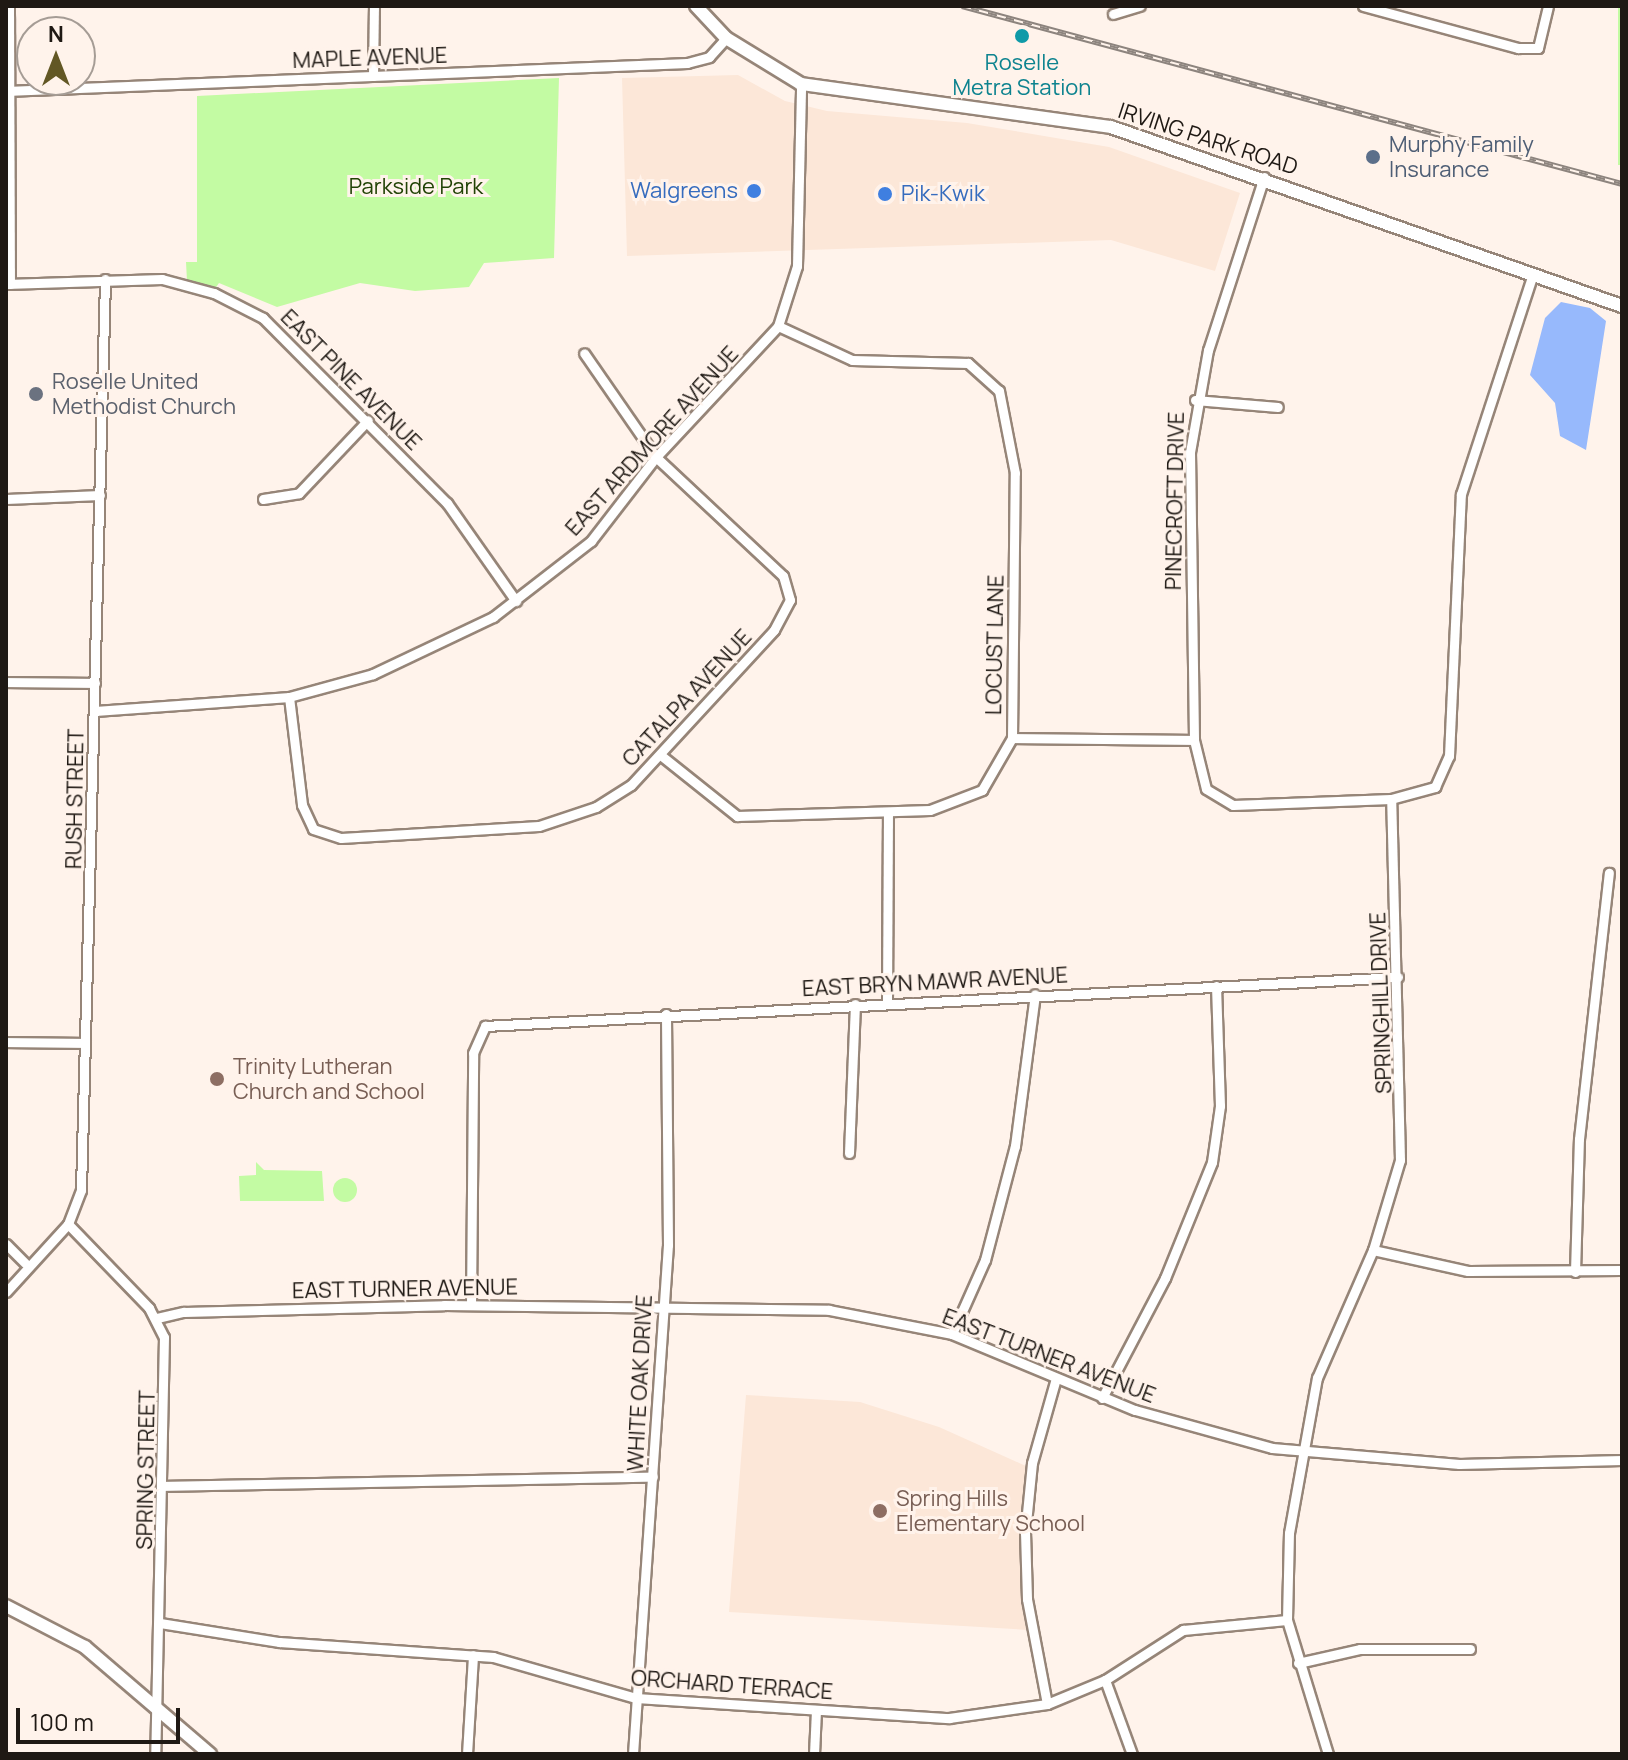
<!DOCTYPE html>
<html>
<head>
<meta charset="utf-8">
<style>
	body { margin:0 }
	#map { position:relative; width:1628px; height:1760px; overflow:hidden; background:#fff3eb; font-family:Manrope,sans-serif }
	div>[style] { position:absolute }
	.built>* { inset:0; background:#fce7d8 }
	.green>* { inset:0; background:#c3fba3; transform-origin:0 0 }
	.round { border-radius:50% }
	.water>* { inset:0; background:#97b9fc }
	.roads { filter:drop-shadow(2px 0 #968578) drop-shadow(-2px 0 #968578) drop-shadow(0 2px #968578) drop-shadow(0 -2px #968578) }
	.street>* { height:9px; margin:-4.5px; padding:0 4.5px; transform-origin:4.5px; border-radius:4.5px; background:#fff }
	.secondary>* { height:12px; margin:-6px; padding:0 6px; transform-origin:6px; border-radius:6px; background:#fff }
	.rail>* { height:6px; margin-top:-3px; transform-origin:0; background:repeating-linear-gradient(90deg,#fff3eb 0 9px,#8d847e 0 18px); box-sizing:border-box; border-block:2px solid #8d847e }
	.dots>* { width:22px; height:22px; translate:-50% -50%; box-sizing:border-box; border:4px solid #fff3eb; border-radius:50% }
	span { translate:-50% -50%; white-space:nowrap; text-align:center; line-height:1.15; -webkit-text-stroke:6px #fff3eb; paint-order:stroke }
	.street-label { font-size:22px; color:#1f1914 }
	.culture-label { font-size:22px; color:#0d838f }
	.service-label { font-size:22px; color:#4e5e75 }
	.left { translate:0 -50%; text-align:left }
	.park-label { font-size:22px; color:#224305 }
	.shop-label { font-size:22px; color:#366cbe }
	.right { translate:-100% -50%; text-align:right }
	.worship-label { font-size:22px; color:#5b616d }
	.education-label { font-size:22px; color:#785e54 }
	.frame { position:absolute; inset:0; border:8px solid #1f1914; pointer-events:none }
	.north { position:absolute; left:16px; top:16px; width:80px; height:80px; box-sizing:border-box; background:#fff3eb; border:2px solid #a59c95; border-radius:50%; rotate:0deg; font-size:22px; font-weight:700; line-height:32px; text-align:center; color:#1f1914 }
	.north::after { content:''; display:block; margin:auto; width:28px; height:36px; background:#625724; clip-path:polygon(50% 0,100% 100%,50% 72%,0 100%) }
	.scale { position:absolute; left:16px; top:1708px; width:164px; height:36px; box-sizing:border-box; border:4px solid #1f1914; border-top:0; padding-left:10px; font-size:24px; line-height:28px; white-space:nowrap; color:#1f1914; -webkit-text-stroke:6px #fff3eb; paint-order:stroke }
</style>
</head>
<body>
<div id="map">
	<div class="built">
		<i style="clip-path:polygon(738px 75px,785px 101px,827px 111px,967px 123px,1109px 147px,1240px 193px,1215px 271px,1111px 240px,627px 256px,622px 78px)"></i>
		<i style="clip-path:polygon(746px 1395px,860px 1402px,939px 1427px,1028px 1467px,1020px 1555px,1029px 1630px,729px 1612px)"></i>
	</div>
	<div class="green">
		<i style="left:1618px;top:6px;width:4px;height:159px"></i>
		<i style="clip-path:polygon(559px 78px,554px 258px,484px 263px,469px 287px,415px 291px,360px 283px,277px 307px,219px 283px,214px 290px,187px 281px,186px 262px,197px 262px,197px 96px)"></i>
		<i style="clip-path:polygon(256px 1162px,264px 1170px,322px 1171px,324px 1201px,240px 1201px,239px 1176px,256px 1175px)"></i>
		<i class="round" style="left:333px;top:1178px;width:24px;height:24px"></i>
	</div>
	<div class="water">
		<i style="clip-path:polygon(1561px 302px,1590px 308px,1606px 321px,1586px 450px,1560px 436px,1555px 403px,1530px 375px,1545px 318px)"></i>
	</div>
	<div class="roads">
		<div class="street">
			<i style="left:9px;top:6px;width:278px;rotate:89.8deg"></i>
			<i style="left:1363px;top:6px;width:161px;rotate:15.2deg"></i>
			<i style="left:1518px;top:48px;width:20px"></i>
			<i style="left:1538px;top:48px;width:43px;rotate:-76.6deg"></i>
			<i style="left:1113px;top:14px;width:28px;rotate:-17deg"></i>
			<i style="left:373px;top:76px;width:70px;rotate:-89.2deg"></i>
			<i style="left:6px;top:91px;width:682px;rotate:-2.35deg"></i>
			<i style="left:687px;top:63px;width:23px;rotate:-15deg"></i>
			<i style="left:709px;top:57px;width:25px;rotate:-48deg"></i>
			<i style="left:1264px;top:177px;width:182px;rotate:107.9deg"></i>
			<i style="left:1208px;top:350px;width:104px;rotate:100deg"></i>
			<i style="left:1190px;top:452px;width:288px;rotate:89.2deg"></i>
			<i style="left:1194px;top:740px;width:50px;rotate:76.2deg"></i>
			<i style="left:1206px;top:789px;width:31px;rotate:31deg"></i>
			<i style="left:1233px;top:805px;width:158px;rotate:-2.2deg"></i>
			<i style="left:1391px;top:799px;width:46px;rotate:-15.3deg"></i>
			<i style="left:1435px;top:787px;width:34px;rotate:-66deg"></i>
			<i style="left:1449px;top:756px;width:262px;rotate:-87.4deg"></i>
			<i style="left:1461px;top:494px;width:231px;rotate:-71.9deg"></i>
			<i style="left:6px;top:284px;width:156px;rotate:-1.8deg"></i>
			<i style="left:162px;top:279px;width:54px;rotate:15.1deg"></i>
			<i style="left:214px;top:293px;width:55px;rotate:27deg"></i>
			<i style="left:263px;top:318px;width:261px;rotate:45.2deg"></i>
			<i style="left:447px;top:503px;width:120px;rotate:54.9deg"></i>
			<i style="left:1195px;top:400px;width:83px;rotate:4.8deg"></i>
			<i style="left:6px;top:499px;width:94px;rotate:-2.4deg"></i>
			<i style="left:263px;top:499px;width:36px;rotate:-9deg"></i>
			<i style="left:299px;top:493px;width:100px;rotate:-46.6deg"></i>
			<i style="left:6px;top:682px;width:89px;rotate:0.6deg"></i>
			<i style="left:289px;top:697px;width:109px;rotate:83.1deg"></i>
			<i style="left:302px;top:805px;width:26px;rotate:65deg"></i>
			<i style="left:313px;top:829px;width:29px;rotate:18deg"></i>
			<i style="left:341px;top:838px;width:198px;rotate:-3.5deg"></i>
			<i style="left:539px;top:826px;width:60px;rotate:-18.4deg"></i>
			<i style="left:596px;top:807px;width:41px;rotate:-32.2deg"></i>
			<i style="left:631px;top:785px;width:211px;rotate:-47.3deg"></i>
			<i style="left:774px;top:630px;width:34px;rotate:-62deg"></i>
			<i style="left:790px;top:600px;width:25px;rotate:-106deg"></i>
			<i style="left:783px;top:576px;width:174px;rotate:-136.9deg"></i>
			<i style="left:656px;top:457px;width:126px;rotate:-124.7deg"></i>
			<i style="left:95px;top:711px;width:195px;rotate:-4.1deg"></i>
			<i style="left:289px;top:697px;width:87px;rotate:-15.3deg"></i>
			<i style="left:373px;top:674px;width:133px;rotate:-25.4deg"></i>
			<i style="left:493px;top:617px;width:124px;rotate:-37.8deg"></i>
			<i style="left:591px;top:541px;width:106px;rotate:-52.3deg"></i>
			<i style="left:656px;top:457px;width:179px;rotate:-47deg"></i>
			<i style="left:778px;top:326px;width:63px;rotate:-72.4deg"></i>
			<i style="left:797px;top:266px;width:182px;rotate:-88.7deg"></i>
			<i style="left:1012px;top:738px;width:182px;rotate:0.6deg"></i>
			<i style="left:663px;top:757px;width:95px;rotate:38.6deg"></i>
			<i style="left:737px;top:816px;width:193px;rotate:-1.8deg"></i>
			<i style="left:930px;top:810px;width:56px;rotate:-21deg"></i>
			<i style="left:982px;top:790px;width:60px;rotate:-60deg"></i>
			<i style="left:1012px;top:738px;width:265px;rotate:-89.4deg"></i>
			<i style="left:1015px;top:473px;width:84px;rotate:-101deg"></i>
			<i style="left:999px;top:391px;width:42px;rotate:-137.9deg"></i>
			<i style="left:968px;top:363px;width:116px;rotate:-178.5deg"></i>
			<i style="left:852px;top:360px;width:81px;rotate:-155.3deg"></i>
			<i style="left:887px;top:1002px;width:190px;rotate:-89.7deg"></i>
			<i style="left:6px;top:1042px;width:79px;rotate:0.7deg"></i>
			<i style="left:849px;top:1153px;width:149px;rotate:-87.7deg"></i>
			<i style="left:68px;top:1224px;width:117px;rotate:46deg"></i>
			<i style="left:149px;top:1308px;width:33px;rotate:63deg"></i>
			<i style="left:164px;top:1337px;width:417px;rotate:91.2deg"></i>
			<i style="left:6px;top:1244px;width:27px;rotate:45deg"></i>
			<i style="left:1373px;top:1250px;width:97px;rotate:12.5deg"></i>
			<i style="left:1468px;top:1271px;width:154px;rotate:-0.4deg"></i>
			<i style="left:1575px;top:1272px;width:133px;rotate:-88.3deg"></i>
			<i style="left:1579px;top:1139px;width:268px;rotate:-83.6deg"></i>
			<i style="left:6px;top:1292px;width:92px;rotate:-47.6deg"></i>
			<i style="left:68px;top:1224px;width:36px;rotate:-69deg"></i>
			<i style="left:81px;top:1190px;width:911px;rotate:-88.49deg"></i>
			<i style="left:471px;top:1305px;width:252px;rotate:-89.5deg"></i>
			<i style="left:473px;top:1053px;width:30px;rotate:-66deg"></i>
			<i style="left:485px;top:1026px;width:914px;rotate:-3.07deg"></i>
			<i style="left:157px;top:1318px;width:28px;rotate:-13deg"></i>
			<i style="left:184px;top:1312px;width:260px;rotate:-1.5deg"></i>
			<i style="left:444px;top:1305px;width:385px;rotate:0.7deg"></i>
			<i style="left:829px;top:1310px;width:125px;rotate:11deg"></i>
			<i style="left:952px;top:1334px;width:198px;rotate:22.6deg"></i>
			<i style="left:1135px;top:1410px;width:142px;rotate:15.5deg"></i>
			<i style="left:1272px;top:1448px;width:188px;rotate:4.9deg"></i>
			<i style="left:1459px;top:1464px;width:163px;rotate:-1.4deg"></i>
			<i style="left:952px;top:1334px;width:81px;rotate:-66deg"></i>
			<i style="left:985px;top:1260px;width:118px;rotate:-75.3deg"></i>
			<i style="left:1015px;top:1146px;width:153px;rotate:-82.5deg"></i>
			<i style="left:1102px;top:1398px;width:136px;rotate:-62.3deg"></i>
			<i style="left:1165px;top:1278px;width:125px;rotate:-67.9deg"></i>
			<i style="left:1212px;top:1162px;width:57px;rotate:-81.9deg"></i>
			<i style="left:1220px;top:1106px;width:120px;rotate:-91.9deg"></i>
			<i style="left:163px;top:1486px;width:490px;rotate:-1.1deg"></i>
			<i style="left:160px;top:1623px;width:121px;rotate:9.1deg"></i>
			<i style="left:279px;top:1642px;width:215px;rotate:4deg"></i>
			<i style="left:493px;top:1657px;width:149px;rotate:16deg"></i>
			<i style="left:636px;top:1698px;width:314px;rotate:3.7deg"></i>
			<i style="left:949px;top:1718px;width:99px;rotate:-8.1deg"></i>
			<i style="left:1047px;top:1704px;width:63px;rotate:-22.5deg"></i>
			<i style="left:1105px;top:1680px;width:93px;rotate:-32.7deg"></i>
			<i style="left:1183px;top:1630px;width:104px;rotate:-5.5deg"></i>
			<i style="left:1298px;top:1663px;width:64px;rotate:-12.7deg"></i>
			<i style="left:1360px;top:1649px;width:110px"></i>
			<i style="left:1105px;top:1680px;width:79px;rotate:70deg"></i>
			<i style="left:1047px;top:1704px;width:107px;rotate:-100.8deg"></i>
			<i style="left:1027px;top:1599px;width:66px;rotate:-91.7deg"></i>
			<i style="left:1025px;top:1533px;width:70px;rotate:-84.3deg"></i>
			<i style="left:1032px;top:1463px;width:88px;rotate:-74.2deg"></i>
			<i style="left:467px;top:1754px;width:99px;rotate:-86.5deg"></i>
			<i style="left:633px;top:1754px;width:510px;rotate:-86.07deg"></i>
			<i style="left:668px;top:1245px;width:231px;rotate:-90.5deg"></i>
			<i style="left:814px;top:1754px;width:44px;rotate:-87.4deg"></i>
			<i style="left:1328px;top:1754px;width:140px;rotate:-107deg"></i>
			<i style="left:1287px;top:1620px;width:87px;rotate:-88.7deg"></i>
			<i style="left:1289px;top:1533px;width:158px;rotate:-79.8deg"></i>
			<i style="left:1317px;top:1378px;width:140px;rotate:-66.4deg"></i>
			<i style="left:1373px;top:1250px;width:94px;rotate:-73.3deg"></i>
			<i style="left:1400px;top:1160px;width:361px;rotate:-91.4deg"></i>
		</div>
		<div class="secondary">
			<i style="left:696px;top:6px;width:44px;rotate:46.8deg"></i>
			<i style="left:726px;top:38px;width:88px;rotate:31.5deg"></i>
			<i style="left:801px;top:84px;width:313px;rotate:7.9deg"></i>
			<i style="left:1111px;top:127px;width:541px;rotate:19.31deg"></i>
			<i style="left:6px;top:1606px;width:89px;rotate:27.4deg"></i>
			<i style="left:85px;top:1647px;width:165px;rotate:40.6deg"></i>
		</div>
	</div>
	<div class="rail">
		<i style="left:962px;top:6px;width:684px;rotate:15.09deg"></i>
	</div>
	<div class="dots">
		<i style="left:1022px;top:36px;background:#0f9aa8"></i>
		<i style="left:1373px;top:157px;background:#5c6f8a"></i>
		<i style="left:754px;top:191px;background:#3f7fe0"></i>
		<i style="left:885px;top:194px;background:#3f7fe0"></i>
		<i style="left:36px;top:394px;background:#6b7280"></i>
		<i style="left:217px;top:1079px;background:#8d6e63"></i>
		<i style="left:880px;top:1511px;background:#8d6e63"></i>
	</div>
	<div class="street-label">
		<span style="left:370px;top:58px;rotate:-2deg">MAPLE AVENUE</span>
		<span style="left:1208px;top:139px;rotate:18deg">IRVING PARK ROAD</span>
		<span style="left:351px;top:380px;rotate:45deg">EAST PINE AVENUE</span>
		<span style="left:652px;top:441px;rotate:-48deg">EAST ARDMORE AVENUE</span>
		<span style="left:1175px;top:501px;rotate:-89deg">PINECROFT DRIVE</span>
		<span style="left:995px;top:645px;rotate:-89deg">LOCUST LANE</span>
		<span style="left:687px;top:698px;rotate:-47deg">CATALPA AVENUE</span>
		<span style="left:75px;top:799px;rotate:-89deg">RUSH STREET</span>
		<span style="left:935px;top:982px;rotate:-3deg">EAST BRYN MAWR AVENUE</span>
		<span style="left:1381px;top:1003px;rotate:-92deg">SPRINGHILL DRIVE</span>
		<span style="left:405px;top:1289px;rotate:-1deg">EAST TURNER AVENUE</span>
		<span style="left:1049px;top:1356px;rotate:21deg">EAST TURNER AVENUE</span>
		<span style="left:640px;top:1383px;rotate:-87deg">WHITE OAK DRIVE</span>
		<span style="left:146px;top:1470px;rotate:-89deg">SPRING STREET</span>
		<span style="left:732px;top:1685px;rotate:4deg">ORCHARD TERRACE</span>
	</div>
	<div class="culture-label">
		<span style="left:1022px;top:75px">Roselle<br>Metra Station</span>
	</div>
	<div class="service-label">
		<span class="left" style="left:1389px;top:157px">Murphy Family<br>Insurance</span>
	</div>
	<div class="park-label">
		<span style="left:416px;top:187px">Parkside Park</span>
	</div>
	<div class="shop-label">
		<span class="right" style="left:738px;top:191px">Walgreens</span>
		<span class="left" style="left:901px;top:194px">Pik-Kwik</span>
	</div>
	<div class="worship-label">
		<span class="left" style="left:52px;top:394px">Roselle United<br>Methodist Church</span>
	</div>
	<div class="education-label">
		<span class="left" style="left:233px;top:1079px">Trinity Lutheran<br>Church and School</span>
		<span class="left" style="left:896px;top:1511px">Spring Hills<br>Elementary School</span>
	</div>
	<div class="frame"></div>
	<div class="north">N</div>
	<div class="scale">100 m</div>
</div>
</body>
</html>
